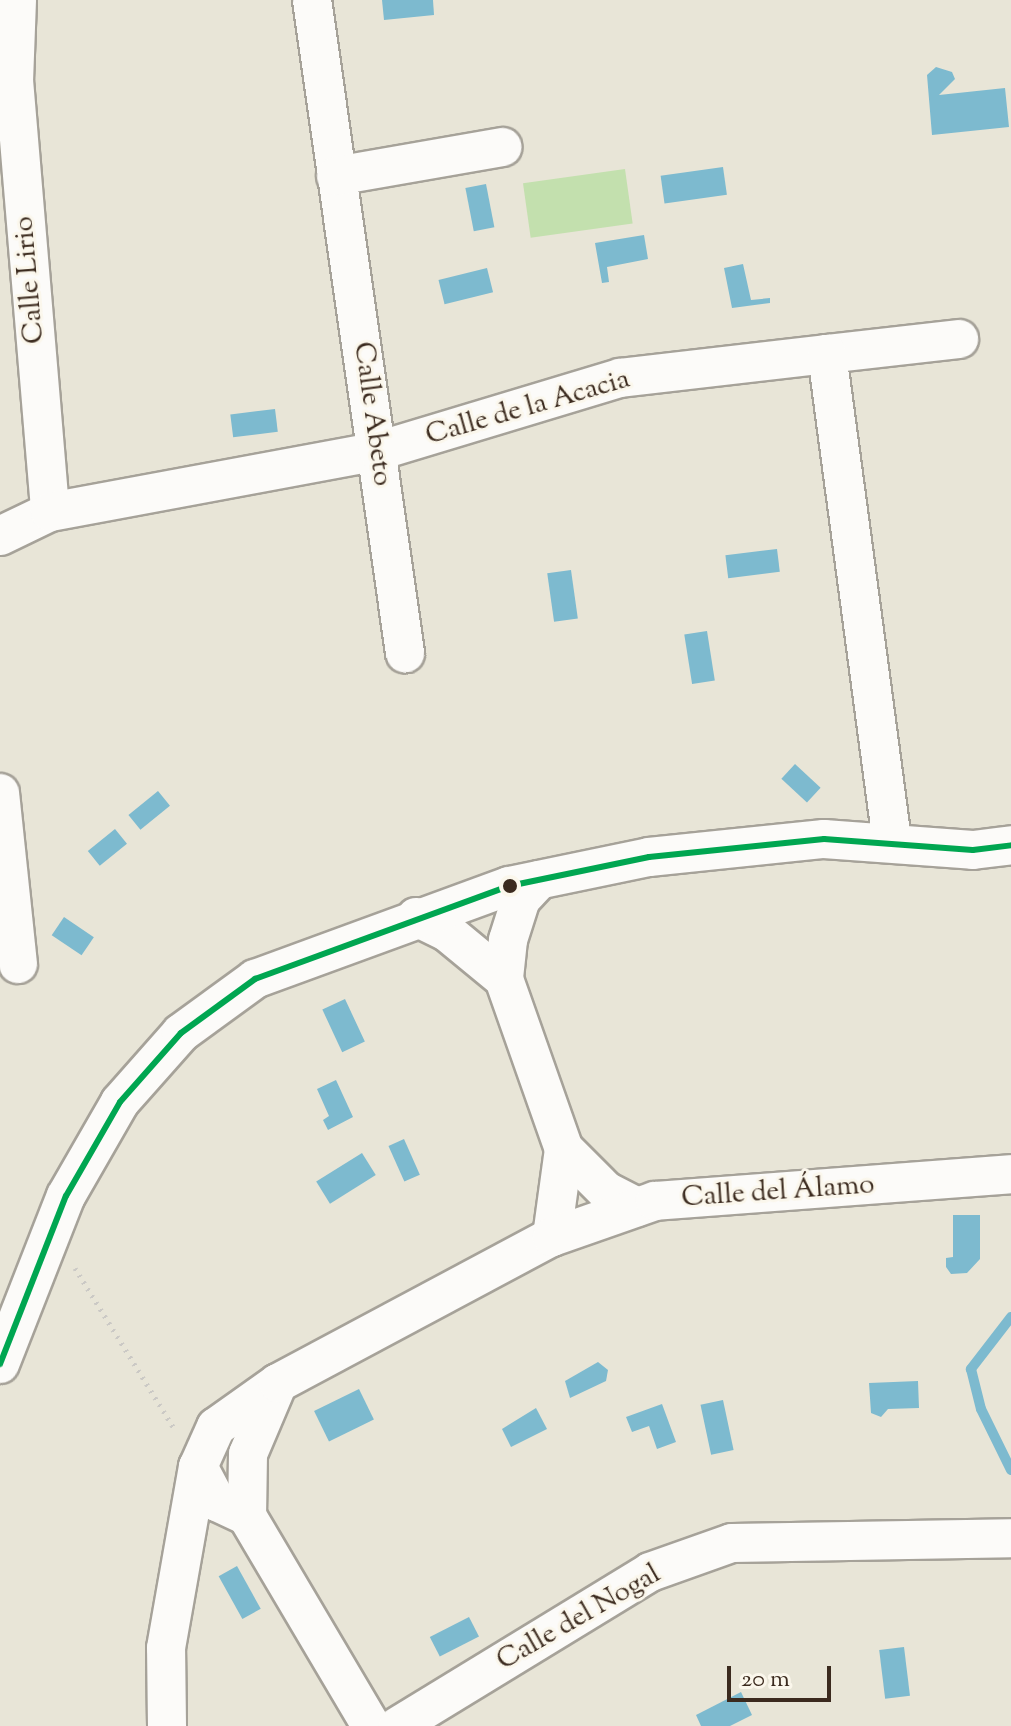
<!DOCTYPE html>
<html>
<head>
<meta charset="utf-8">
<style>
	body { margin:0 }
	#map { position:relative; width:1011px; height:1726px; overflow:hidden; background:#e8e5d7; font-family:"Sorts Mill Goudy",serif }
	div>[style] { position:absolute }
	.green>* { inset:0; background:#c3e0ae; transform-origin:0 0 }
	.water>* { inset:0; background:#7dbacf; transform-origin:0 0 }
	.stream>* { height:10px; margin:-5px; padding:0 5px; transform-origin:5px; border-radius:5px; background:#7dbacf }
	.path>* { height:5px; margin-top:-2.5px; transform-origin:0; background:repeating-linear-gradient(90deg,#cbc9c5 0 2px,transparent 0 8px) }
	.roads { filter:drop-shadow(2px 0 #a6a299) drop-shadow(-2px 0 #a6a299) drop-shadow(0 2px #a6a299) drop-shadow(0 -2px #a6a299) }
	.minor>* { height:38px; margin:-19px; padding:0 19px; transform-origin:19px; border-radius:19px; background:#fcfbf9 }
	.bus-1>* { height:6px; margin:-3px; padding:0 3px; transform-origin:3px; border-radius:3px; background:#00a651 }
	.dots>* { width:22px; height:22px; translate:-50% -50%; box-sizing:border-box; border:4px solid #fbf7ec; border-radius:50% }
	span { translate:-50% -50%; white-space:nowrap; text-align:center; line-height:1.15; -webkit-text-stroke:6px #fbf7ec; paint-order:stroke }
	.street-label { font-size:28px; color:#3b2a1e }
	.scale { position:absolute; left:727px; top:1666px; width:104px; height:36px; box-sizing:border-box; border:4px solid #3b2a1e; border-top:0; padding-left:10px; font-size:24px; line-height:28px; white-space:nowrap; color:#3b2a1e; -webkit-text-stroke:6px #fbf7ec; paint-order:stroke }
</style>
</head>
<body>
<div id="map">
	<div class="green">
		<i style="left:625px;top:169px;width:55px;height:103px;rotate:82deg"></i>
	</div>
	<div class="water">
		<i style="clip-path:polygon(382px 0,433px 0,434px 15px,384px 20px)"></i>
		<i style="clip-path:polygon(936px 67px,952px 72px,955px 79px,939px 95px,1005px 88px,1009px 127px,932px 135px,927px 75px)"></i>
		<i style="left:723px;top:167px;width:28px;height:63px;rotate:82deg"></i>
		<i style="left:486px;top:184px;width:44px;height:21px;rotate:79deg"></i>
		<i style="clip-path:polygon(644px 235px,648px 259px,607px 267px,609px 282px,602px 283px,595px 243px)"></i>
		<i style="clip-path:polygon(743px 264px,751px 300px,770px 298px,770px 303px,732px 308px,724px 268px)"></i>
		<i style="left:487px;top:268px;width:25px;height:50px;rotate:76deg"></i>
		<i style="left:275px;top:409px;width:23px;height:45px;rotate:83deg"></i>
		<i style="left:777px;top:549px;width:23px;height:52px;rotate:83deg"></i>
		<i style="left:571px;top:570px;width:49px;height:24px;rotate:82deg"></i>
		<i style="left:707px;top:631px;width:50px;height:23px;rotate:81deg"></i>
		<i style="left:795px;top:764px;width:35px;height:20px;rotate:43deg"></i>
		<i style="left:158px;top:791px;width:19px;height:38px;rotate:51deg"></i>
		<i style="left:115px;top:829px;width:19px;height:35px;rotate:51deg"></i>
		<i style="left:64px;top:917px;width:36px;height:22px;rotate:34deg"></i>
		<i style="left:345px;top:999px;width:47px;height:25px;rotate:65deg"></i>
		<i style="clip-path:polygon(336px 1080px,353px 1117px,328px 1130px,323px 1120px,329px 1116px,317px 1089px)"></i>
		<i style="left:404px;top:1139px;width:39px;height:17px;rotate:66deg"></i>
		<i style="left:362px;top:1153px;width:26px;height:54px;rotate:58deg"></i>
		<i style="clip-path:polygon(953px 1215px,980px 1215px,980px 1259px,967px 1273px,951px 1274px,946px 1267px,946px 1258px,953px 1257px)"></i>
		<i style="clip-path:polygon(598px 1362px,608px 1370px,606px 1381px,570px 1398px,565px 1381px)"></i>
		<i style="clip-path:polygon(918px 1381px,919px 1408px,888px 1409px,881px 1417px,871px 1413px,869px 1383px)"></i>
		<i style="left:359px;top:1389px;width:34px;height:50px;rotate:64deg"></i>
		<i style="left:723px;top:1400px;width:51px;height:23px;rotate:78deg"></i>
		<i style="clip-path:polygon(662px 1404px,676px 1442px,657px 1449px,649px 1426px,632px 1432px,626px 1417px)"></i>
		<i style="clip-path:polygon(536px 1408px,547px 1429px,511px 1447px,502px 1429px)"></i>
		<i style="left:237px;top:1566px;width:49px;height:21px;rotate:61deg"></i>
		<i style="left:469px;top:1617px;width:22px;height:44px;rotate:63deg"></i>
		<i style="left:904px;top:1647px;width:49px;height:25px;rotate:83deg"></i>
		<i style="clip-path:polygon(741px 1692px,752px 1715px,730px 1726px,701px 1726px,696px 1715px)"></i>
	</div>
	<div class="stream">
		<i style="left:1011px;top:1317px;width:66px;rotate:127.6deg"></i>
		<i style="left:971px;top:1369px;width:41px;rotate:76deg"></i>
		<i style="left:981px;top:1409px;width:68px;rotate:63.8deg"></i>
	</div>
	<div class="path">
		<i style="left:75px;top:1268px;width:190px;rotate:58.3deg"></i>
	</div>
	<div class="roads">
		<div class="minor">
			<i style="left:17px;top:0;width:80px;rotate:92.1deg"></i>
			<i style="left:14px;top:80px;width:433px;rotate:85.2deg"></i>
			<i style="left:312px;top:0;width:660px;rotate:81.89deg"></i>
			<i style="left:336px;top:176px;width:169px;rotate:-9.9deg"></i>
			<i style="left:827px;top:354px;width:133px;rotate:-6.5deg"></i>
			<i style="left:0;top:536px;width:55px;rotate:-25.6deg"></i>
			<i style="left:50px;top:512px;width:334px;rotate:-10.5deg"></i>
			<i style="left:378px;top:451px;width:253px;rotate:-16.8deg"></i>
			<i style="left:620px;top:378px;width:208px;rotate:-6.6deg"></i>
			<i style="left:827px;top:354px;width:492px;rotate:82.4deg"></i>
			<i style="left:0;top:793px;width:172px;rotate:84deg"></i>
			<i style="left:539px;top:880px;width:26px;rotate:133deg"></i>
			<i style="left:521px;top:899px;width:43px;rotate:107.6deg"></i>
			<i style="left:508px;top:940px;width:39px;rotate:96deg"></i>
			<i style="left:504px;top:979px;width:180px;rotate:70.6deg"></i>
			<i style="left:564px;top:1149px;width:89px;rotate:97.8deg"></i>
			<i style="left:416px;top:917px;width:34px;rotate:26deg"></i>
			<i style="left:447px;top:932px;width:74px;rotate:39.5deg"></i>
			<i style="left:564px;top:1149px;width:59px;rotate:45deg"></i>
			<i style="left:606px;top:1191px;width:35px;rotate:27deg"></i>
			<i style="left:0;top:1364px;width:180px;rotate:-68.6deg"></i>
			<i style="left:66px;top:1196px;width:108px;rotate:-60.1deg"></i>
			<i style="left:120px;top:1102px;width:92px;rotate:-48.5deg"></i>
			<i style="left:181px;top:1033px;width:92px;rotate:-36.1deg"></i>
			<i style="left:255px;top:979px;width:270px;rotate:-20.1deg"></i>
			<i style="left:509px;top:886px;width:143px;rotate:-11.7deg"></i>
			<i style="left:649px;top:857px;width:176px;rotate:-5.9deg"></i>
			<i style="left:824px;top:839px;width:149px;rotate:4.2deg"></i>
			<i style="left:973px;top:850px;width:38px;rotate:-7deg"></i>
			<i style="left:278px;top:1383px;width:77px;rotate:112.9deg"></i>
			<i style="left:248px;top:1454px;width:62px;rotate:90.9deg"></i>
			<i style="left:247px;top:1516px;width:244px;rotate:59.4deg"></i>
			<i style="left:247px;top:1516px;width:33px;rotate:-155deg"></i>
			<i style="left:217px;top:1502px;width:40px;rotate:-118deg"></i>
			<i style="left:198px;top:1467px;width:44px;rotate:-65.8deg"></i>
			<i style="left:216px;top:1427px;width:76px;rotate:-35.4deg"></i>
			<i style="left:278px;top:1383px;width:310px;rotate:-28.1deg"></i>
			<i style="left:552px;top:1237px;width:109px;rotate:-19.3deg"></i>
			<i style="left:655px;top:1201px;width:357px;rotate:-4.3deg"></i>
			<i style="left:167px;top:1726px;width:78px;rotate:-90.7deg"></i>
			<i style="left:166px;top:1648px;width:184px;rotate:-80deg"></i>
			<i style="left:398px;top:1726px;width:295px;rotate:-31.4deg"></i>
			<i style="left:650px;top:1572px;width:87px;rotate:-19.5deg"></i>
			<i style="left:732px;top:1543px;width:279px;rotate:-1deg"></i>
		</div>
	</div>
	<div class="bus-1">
		<i style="left:0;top:1364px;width:180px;rotate:-68.6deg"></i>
		<i style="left:66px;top:1196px;width:108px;rotate:-60.1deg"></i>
		<i style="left:120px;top:1102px;width:92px;rotate:-48.5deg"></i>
		<i style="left:181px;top:1033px;width:92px;rotate:-36.1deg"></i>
		<i style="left:255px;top:979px;width:270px;rotate:-20.1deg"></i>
		<i style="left:509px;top:886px;width:143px;rotate:-11.7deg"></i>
		<i style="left:649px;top:857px;width:176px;rotate:-5.9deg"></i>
		<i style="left:824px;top:839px;width:149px;rotate:4.2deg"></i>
		<i style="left:973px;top:850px;width:38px;rotate:-7deg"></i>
	</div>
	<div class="dots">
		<i style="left:510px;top:886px;background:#3b2a1e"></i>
	</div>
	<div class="street-label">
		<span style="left:30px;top:280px;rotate:-95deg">Calle Lirio</span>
		<span style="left:528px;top:408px;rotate:-16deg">Calle de la Acacia</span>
		<span style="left:372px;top:414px;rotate:82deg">Calle Abeto</span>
		<span style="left:778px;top:1192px;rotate:-4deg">Calle del Álamo</span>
		<span style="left:579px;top:1618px;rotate:-30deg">Calle del Nogal</span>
	</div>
	<div class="scale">20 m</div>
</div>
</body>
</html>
